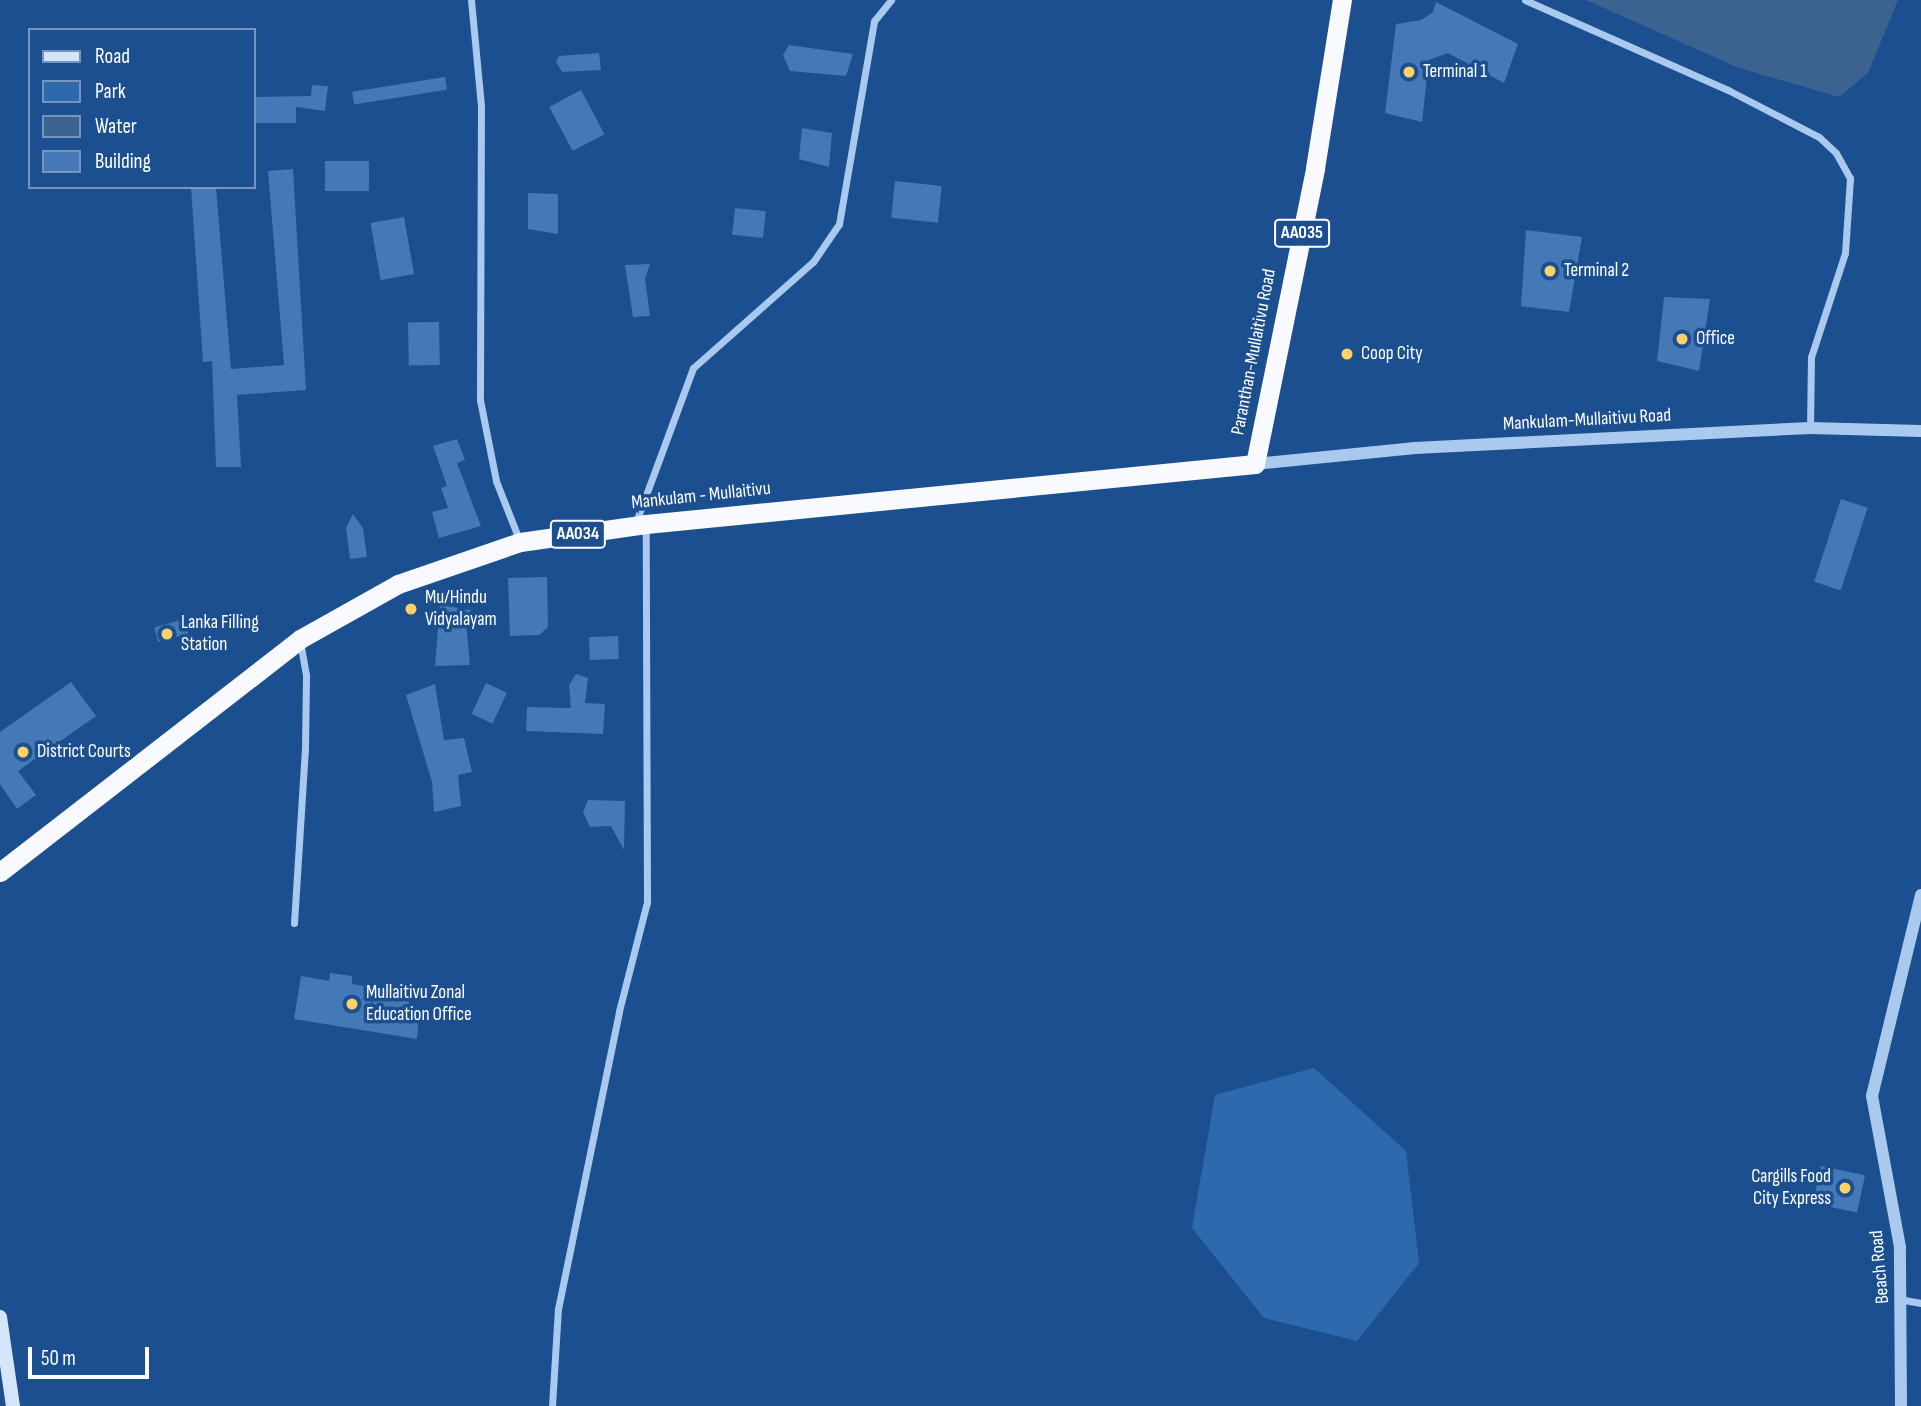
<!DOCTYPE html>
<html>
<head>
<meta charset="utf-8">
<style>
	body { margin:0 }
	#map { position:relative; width:1921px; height:1406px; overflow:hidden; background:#1b4f8f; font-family:"Sofia Sans Condensed",sans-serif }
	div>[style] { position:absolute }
	.green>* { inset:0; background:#2e69ad }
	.water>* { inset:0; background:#3c6290 }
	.building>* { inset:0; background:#4478b7; transform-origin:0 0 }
	.minor>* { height:7px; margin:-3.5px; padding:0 3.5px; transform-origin:3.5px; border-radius:3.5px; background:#a9c9ee }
	.tertiary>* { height:12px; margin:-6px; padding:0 6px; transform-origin:6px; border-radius:6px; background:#a9c9ee }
	.secondary>* { height:14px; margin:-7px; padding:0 7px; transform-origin:7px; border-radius:7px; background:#d6e6fa }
	.trunk>* { height:19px; margin:-9.5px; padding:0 9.5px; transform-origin:9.5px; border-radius:9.5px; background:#f8faff }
	.dots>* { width:19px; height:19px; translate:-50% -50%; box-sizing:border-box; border:4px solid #1b4f8f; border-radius:50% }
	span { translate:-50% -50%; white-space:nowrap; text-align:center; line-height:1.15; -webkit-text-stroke:7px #1b4f8f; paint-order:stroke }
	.shield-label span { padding:2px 5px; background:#1b4f8f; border:2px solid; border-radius:5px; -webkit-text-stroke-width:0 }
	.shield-label { font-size:18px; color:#fff; font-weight:700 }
	.poi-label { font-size:19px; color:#fff }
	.left { translate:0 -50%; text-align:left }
	.right { translate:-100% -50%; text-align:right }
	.street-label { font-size:19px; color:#fff }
	.legend { position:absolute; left:28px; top:28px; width:228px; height:161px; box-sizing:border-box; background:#1b4f8f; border:2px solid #7695bc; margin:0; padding:9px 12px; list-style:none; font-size:21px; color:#fff }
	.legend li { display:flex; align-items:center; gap:14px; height:35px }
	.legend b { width:35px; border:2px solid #7695bc }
	.scale { position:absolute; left:28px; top:1347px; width:121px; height:32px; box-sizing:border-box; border:4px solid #fff; border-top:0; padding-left:9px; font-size:21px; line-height:24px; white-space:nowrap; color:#fff; -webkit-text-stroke:5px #1b4f8f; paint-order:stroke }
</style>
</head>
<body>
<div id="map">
	<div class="green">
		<i style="clip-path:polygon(1314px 1068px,1406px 1151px,1419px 1263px,1357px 1341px,1264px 1318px,1192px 1228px,1215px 1095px)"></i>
	</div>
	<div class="water">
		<i style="clip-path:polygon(1586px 0,1898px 0,1868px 73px,1839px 97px,1739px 68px)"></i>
	</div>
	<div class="building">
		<i style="clip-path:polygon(1436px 2px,1518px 44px,1504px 83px,1448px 53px,1429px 60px,1422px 122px,1385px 113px,1396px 24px,1421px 20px,1433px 12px)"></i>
		<i style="clip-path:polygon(789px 45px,853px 54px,846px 76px,790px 71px,783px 55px)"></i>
		<i style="clip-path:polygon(599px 53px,601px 70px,562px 72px,556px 62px,559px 56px)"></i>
		<i style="left:445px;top:77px;width:13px;height:94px;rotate:81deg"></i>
		<i style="clip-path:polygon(312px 85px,328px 86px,325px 111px,296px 107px,296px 123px,254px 123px,254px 97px,311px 96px)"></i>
		<i style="left:581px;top:90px;width:50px;height:36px;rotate:62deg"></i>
		<i style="clip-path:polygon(802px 128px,832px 133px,829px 167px,799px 159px)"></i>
		<i style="left:369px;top:161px;width:30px;height:44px;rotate:90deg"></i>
		<i style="clip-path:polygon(293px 169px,306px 390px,237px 395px,241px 467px,216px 467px,212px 361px,203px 362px,191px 187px,216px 187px,231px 369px,284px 365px,268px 171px)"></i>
		<i style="left:895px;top:181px;width:47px;height:37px;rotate:6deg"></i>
		<i style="clip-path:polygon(528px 193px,558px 194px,558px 234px,528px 229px)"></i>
		<i style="left:735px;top:208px;width:31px;height:27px;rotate:6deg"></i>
		<i style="left:404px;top:217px;width:58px;height:34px;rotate:80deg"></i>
		<i style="clip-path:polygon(1526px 230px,1582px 237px,1569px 312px,1521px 306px)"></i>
		<i style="clip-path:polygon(650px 264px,645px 279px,650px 316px,633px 317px,625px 265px)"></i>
		<i style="clip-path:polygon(1664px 297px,1710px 299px,1699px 371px,1657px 361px)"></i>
		<i style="left:439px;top:322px;width:43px;height:31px;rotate:89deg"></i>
		<i style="clip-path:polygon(457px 439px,465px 460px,457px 463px,481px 526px,439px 538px,432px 512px,448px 508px,441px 488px,447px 486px,433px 446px)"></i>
		<i style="left:1841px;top:499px;width:28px;height:87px;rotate:18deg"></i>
		<i style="clip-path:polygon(353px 514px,363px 528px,367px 557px,350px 559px,346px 528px)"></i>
		<i style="clip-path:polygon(547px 577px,548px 627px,539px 635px,510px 636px,508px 578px)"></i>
		<i style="clip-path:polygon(440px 605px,471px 610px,466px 622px,470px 665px,435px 666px)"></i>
		<i style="left:184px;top:619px;width:15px;height:31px;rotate:74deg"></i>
		<i style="left:618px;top:636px;width:23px;height:29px;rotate:88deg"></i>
		<i style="clip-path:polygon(576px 674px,588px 678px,585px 703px,605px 704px,603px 734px,526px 731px,527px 707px,571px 708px,569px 685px)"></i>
		<i style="clip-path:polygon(71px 682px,96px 716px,18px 771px,36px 795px,17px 809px,0 784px,0 732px)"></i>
		<i style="left:486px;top:683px;width:23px;height:34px;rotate:25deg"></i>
		<i style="clip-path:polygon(435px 684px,444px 740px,464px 738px,472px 772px,458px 775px,461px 806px,434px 812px,432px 782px,406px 695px)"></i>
		<i style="clip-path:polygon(588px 800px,625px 801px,624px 850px,611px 826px,590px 827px,583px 812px)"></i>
		<i style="clip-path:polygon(330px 973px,352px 976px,352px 984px,410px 994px,407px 1014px,419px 1016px,417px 1039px,294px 1019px,301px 976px,329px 981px)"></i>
		<i style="left:1821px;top:1166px;width:45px;height:38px;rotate:12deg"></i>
	</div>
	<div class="minor">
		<i style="left:471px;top:0;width:105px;rotate:84.6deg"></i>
		<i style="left:481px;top:105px;width:295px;rotate:90.2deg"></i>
		<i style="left:480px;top:400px;width:83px;rotate:78.8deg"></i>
		<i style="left:496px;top:481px;width:66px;rotate:68.5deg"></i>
		<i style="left:1525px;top:0;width:222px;rotate:23.9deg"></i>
		<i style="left:1728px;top:90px;width:102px;rotate:27.3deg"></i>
		<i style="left:1819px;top:137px;width:23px;rotate:43deg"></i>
		<i style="left:1836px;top:153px;width:29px;rotate:61deg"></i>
		<i style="left:1850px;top:178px;width:75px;rotate:93.8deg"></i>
		<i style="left:1845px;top:253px;width:109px;rotate:108.1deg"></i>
		<i style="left:1811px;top:357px;width:71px;rotate:90.8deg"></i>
		<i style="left:636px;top:522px;width:164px;rotate:-69.7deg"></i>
		<i style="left:693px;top:368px;width:160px;rotate:-41.5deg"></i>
		<i style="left:813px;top:262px;width:46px;rotate:-55.6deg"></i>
		<i style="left:839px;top:224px;width:206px;rotate:-80.2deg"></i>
		<i style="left:874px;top:21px;width:27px;rotate:-51deg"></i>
		<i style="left:294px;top:923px;width:174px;rotate:-86.4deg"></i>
		<i style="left:305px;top:749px;width:74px;rotate:-89.2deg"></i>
		<i style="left:306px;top:675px;width:35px;rotate:-100deg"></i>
		<i style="left:1904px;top:1300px;width:17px;rotate:10deg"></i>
		<i style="left:552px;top:1406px;width:97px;rotate:-86.5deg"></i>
		<i style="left:558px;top:1309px;width:304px;rotate:-78.4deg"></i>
		<i style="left:619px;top:1011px;width:113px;rotate:-75.6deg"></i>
		<i style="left:647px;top:902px;width:378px;rotate:-90.2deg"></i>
	</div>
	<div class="tertiary">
		<i style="left:1255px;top:464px;width:161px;rotate:-5.7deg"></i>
		<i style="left:1415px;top:448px;width:396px;rotate:-2.9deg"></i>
		<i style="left:1810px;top:428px;width:111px;rotate:1.5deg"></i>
		<i style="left:1901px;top:1406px;width:159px;rotate:-90.4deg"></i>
		<i style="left:1900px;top:1247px;width:154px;rotate:-100.5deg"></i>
		<i style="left:1872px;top:1096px;width:207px;rotate:-76.3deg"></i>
	</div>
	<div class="secondary">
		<i style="left:0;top:1317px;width:90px;rotate:81.7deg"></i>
	</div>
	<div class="trunk">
		<i style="left:0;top:872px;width:380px;rotate:-37.8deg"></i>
		<i style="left:300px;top:639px;width:112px;rotate:-29.3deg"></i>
		<i style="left:398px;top:584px;width:129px;rotate:-19deg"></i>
		<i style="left:520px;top:542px;width:127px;rotate:-8.1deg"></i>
		<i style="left:646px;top:524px;width:612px;rotate:-5.63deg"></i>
		<i style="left:1255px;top:464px;width:302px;rotate:-78.5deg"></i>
		<i style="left:1315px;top:168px;width:170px;rotate:-80.9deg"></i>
	</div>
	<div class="dots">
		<i style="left:1409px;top:72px;background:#ffd166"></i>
		<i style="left:1550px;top:271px;background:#ffd166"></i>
		<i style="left:1682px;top:339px;background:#ffd166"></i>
		<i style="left:1347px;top:354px;background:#ffd166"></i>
		<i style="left:411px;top:609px;background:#ffd166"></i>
		<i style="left:167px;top:634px;background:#ffd166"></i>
		<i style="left:23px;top:752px;background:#ffd166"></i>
		<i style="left:352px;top:1004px;background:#ffd166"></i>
		<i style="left:1845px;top:1188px;background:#ffd166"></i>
	</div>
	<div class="shield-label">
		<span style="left:1302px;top:233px">AA035</span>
		<span style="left:578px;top:534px">AA034</span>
	</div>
	<div class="poi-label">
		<span class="left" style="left:1423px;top:72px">Terminal 1</span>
		<span class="left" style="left:1564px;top:271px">Terminal 2</span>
		<span class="left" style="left:1696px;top:339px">Office</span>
		<span class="left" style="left:1361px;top:354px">Coop City</span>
		<span class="left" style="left:425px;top:609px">Mu/Hindu<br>Vidyalayam</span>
		<span class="left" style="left:181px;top:634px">Lanka Filling<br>Station</span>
		<span class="left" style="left:37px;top:752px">District Courts</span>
		<span class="left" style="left:366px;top:1004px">Mullaitivu Zonal<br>Education Office</span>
		<span class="right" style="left:1831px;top:1188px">Cargills Food<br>City Express</span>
	</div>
	<div class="street-label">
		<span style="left:1254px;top:352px;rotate:-79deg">Paranthan-Mullaitivu Road</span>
		<span style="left:1587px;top:420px;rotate:-3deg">Mankulam-Mullaitivu Road</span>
		<span style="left:701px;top:496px;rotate:-6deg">Mankulam - Mullaitivu</span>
		<span style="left:1880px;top:1267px;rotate:-95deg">Beach Road</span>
	</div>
	<ul class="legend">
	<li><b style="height:9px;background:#d6e6fa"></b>Road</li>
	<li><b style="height:19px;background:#2e69ad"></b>Park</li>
	<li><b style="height:19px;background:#3c6290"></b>Water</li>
	<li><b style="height:19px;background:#4478b7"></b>Building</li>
	</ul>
	<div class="scale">50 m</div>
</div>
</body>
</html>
